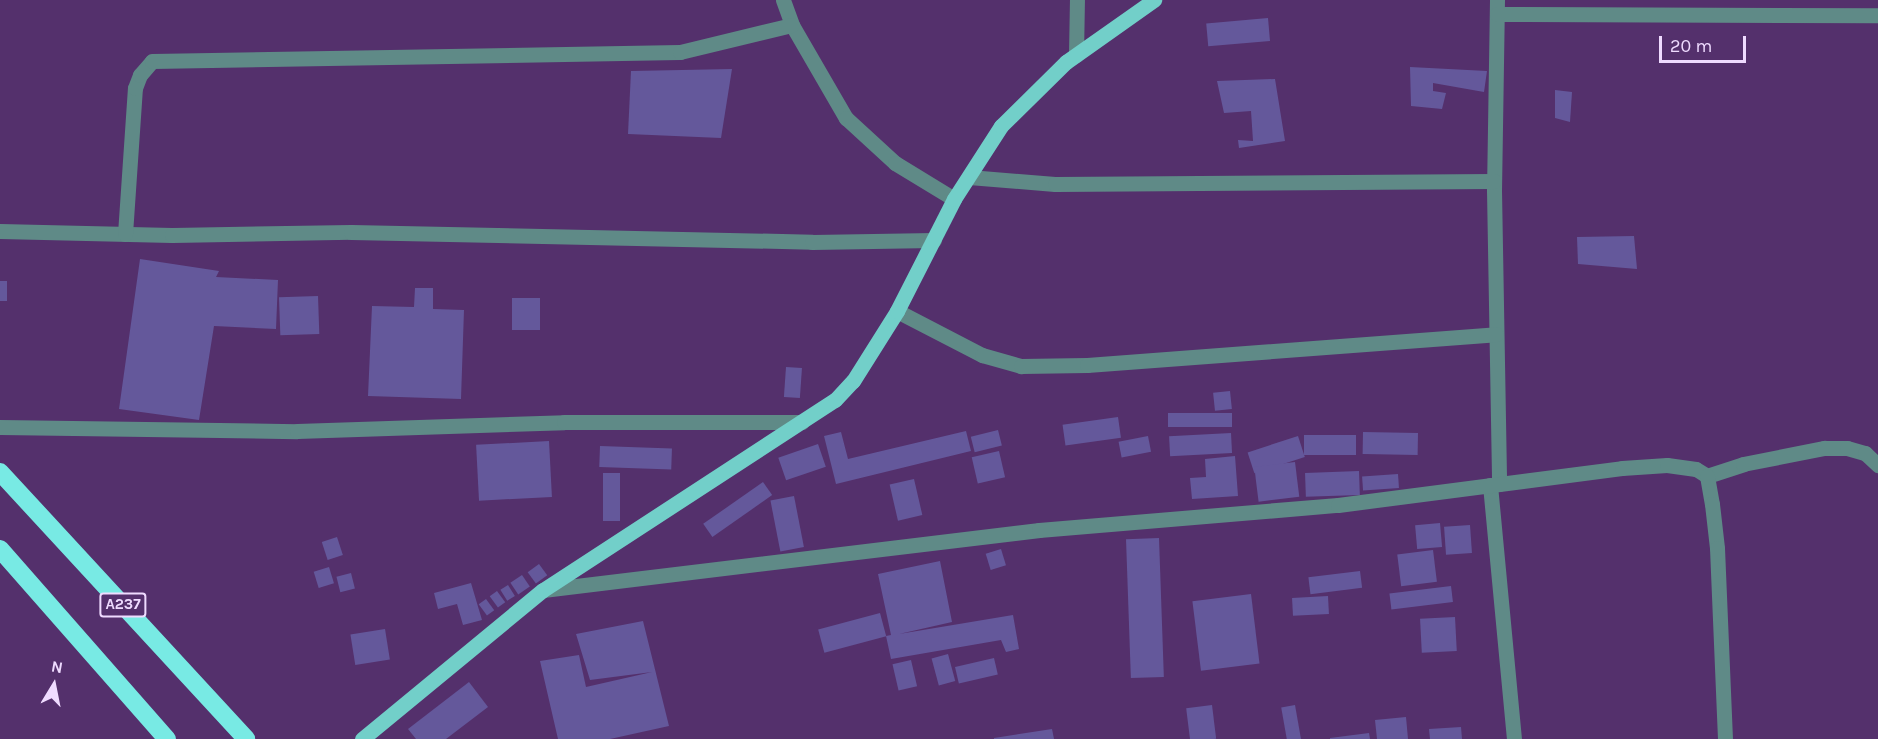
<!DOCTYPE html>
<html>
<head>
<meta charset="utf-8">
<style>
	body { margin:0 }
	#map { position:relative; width:1878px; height:739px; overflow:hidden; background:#54306c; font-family:Karla,sans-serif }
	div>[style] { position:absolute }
	.building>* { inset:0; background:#64589b; transform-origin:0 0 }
	.minor>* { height:15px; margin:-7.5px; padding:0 7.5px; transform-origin:7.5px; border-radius:7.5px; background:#5f8a87 }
	.major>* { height:15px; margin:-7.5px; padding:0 7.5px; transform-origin:7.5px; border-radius:7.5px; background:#72cfc9 }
	.highway>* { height:18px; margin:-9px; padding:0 9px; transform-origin:9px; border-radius:9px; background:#78eae4 }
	span { translate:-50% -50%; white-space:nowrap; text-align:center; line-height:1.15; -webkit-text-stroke:6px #54306c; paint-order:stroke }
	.shield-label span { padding:2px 4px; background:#54306c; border:2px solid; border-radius:4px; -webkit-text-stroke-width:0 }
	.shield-label { font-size:15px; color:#efdbff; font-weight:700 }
	.north { position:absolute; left:24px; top:655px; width:60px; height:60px; -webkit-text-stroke:4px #54306c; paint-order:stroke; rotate:10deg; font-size:16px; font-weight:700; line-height:24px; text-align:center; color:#efdbff }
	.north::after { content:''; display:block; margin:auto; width:21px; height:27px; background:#efdbff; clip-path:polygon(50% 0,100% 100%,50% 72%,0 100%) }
	.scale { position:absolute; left:1659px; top:36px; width:87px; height:27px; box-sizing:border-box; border:3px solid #efdbff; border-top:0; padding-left:8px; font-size:18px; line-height:21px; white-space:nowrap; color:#efdbff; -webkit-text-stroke:4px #54306c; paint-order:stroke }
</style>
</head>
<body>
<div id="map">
	<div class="building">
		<i style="left:1268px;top:18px;width:23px;height:62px;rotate:85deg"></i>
		<i style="clip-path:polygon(1410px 67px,1487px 71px,1484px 92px,1433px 83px,1433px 91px,1446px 93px,1442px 109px,1411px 106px)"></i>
		<i style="clip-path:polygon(732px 69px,721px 138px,628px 134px,631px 71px)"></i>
		<i style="clip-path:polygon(1275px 79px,1285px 141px,1239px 148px,1238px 140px,1253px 141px,1251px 111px,1224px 113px,1217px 81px)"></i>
		<i style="clip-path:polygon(1555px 90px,1572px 92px,1570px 122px,1555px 118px)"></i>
		<i style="clip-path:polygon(1634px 236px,1637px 269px,1578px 264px,1577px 237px)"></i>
		<i style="clip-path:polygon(140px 259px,219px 271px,216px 277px,278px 280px,276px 329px,214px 326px,199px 420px,119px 409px)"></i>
		<i style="left:0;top:281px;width:7px;height:20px"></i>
		<i style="clip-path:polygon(415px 288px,433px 288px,433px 309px,464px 310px,461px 399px,368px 396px,372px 306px,414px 307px)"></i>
		<i style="left:318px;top:296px;width:38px;height:39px;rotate:88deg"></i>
		<i style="left:512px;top:298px;width:28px;height:32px"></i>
		<i style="left:786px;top:367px;width:16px;height:30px;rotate:4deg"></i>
		<i style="left:1230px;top:391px;width:18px;height:17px;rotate:84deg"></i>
		<i style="left:1232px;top:413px;width:14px;height:64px;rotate:90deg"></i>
		<i style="left:1118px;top:417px;width:21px;height:56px;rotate:82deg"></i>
		<i style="left:998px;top:430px;width:16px;height:28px;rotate:76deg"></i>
		<i style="clip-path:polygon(966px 431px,971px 451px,836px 484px,824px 436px,841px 432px,848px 459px)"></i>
		<i style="left:1363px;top:432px;width:55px;height:22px;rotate:1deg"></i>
		<i style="left:1231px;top:433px;width:20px;height:62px;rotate:87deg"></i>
		<i style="left:1356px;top:435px;width:20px;height:52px;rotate:90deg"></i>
		<i style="left:1148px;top:436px;width:16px;height:30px;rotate:79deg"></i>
		<i style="left:1298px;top:436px;width:22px;height:53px;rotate:72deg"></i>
		<i style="left:549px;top:441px;width:56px;height:73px;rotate:87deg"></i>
		<i style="left:818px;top:444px;width:24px;height:42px;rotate:71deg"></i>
		<i style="left:600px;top:446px;width:72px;height:21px;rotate:2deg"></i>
		<i style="left:999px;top:451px;width:27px;height:28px;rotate:77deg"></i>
		<i style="clip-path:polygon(1235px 456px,1238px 496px,1192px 499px,1190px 478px,1206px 477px,1205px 459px)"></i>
		<i style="left:1295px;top:462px;width:35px;height:41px;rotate:83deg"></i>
		<i style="left:1359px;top:471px;width:24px;height:54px;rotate:88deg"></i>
		<i style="left:603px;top:473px;width:17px;height:48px"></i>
		<i style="left:1398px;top:474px;width:14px;height:36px;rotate:86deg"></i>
		<i style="left:914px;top:479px;width:37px;height:25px;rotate:77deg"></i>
		<i style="left:763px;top:482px;width:16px;height:73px;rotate:55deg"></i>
		<i style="left:794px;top:496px;width:52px;height:24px;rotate:79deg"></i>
		<i style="left:1440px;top:523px;width:24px;height:25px;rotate:85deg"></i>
		<i style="left:1470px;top:525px;width:28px;height:26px;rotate:86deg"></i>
		<i style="left:337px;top:537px;width:19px;height:16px;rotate:72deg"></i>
		<i style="left:1159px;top:538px;width:139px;height:33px;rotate:88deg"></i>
		<i style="left:1001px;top:549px;width:17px;height:16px;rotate:73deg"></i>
		<i style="left:1433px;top:550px;width:32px;height:36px;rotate:83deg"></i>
		<i style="clip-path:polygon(940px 561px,952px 622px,899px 634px,1013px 615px,1019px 649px,1006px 652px,1001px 640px,891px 659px,886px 636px,891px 635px,878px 574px)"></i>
		<i style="left:539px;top:564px;width:14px;height:14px;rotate:54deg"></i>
		<i style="left:329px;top:567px;width:17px;height:16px;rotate:73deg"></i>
		<i style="left:1360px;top:571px;width:17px;height:52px;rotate:83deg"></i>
		<i style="left:351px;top:573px;width:16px;height:15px;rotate:76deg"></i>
		<i style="left:522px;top:575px;width:14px;height:14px;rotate:56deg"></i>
		<i style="clip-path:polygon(471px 583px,482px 620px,463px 625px,457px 604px,438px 609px,434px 593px)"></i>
		<i style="left:508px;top:585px;width:13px;height:9px;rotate:58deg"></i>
		<i style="left:1451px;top:586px;width:16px;height:62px;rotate:83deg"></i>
		<i style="left:497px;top:591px;width:14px;height:9px;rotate:54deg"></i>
		<i style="left:1251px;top:594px;width:70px;height:59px;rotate:83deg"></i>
		<i style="left:1328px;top:596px;width:18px;height:36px;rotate:87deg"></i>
		<i style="left:486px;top:599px;width:14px;height:9px;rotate:54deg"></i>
		<i style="left:880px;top:613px;width:24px;height:64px;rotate:75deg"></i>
		<i style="left:1455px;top:617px;width:34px;height:35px;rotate:87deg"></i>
		<i style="clip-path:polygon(643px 621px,669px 726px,610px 739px,558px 739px,540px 661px,579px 655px,586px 687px,652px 672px,590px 680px,576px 634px)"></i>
		<i style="left:385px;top:629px;width:31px;height:35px;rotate:81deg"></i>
		<i style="left:948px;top:654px;width:28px;height:17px;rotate:75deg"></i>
		<i style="left:994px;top:658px;width:17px;height:40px;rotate:77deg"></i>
		<i style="left:911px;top:660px;width:27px;height:19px;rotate:77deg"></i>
		<i style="clip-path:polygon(469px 682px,488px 707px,446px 739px,416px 739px,408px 729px)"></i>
		<i style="left:1212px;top:705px;width:34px;height:26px;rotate:83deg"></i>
		<i style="left:1295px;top:705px;width:35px;height:14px;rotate:80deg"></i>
		<i style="clip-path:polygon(1406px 717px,1408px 739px,1377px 739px,1375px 720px)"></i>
		<i style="clip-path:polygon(1461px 727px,1462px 739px,1430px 739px,1429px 729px)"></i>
		<i style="clip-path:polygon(1052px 729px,1054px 739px,994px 739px,994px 738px)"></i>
		<i style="clip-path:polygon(1369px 733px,1370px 739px,1330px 739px,1330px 738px)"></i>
	</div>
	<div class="minor">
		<i style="left:783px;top:0;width:27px;rotate:70deg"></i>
		<i style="left:792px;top:25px;width:108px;rotate:59.9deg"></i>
		<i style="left:846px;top:118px;width:67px;rotate:42.6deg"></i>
		<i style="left:895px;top:163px;width:69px;rotate:31.4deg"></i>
		<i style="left:1497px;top:0;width:190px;rotate:90.9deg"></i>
		<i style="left:1494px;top:190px;width:294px;rotate:89deg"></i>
		<i style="left:1497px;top:14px;width:381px;rotate:0.2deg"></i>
		<i style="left:1076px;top:55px;width:55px;rotate:-89deg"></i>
		<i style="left:969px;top:177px;width:86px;rotate:4.7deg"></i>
		<i style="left:1055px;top:184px;width:439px;rotate:-0.4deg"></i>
		<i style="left:0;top:231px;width:172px;rotate:1.3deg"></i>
		<i style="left:172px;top:235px;width:179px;rotate:-1deg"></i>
		<i style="left:351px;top:232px;width:461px;rotate:1.2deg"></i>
		<i style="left:812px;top:242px;width:122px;rotate:-0.9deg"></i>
		<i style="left:125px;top:234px;width:146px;rotate:-86.1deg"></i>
		<i style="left:135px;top:88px;width:14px;rotate:-69deg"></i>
		<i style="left:140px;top:75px;width:18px;rotate:-49deg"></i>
		<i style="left:152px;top:61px;width:528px;rotate:-0.98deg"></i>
		<i style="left:680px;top:52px;width:115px;rotate:-13.6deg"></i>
		<i style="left:897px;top:311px;width:96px;rotate:27.4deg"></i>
		<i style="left:982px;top:355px;width:41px;rotate:15.8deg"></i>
		<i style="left:1021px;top:366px;width:66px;rotate:-0.9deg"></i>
		<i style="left:1087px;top:365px;width:410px;rotate:-4.3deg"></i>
		<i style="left:0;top:427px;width:297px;rotate:0.8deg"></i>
		<i style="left:297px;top:431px;width:267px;rotate:-1.9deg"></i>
		<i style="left:564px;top:422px;width:238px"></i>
		<i style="left:1707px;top:476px;width:38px;rotate:-18deg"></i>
		<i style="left:1743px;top:464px;width:83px;rotate:-11.2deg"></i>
		<i style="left:1824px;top:448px;width:23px"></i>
		<i style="left:1847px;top:448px;width:19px;rotate:16deg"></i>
		<i style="left:1865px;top:453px;width:18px;rotate:43deg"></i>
		<i style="left:1490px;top:485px;width:255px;rotate:84.6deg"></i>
		<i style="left:543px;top:590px;width:500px;rotate:-6.9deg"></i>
		<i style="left:1039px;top:530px;width:300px;rotate:-4.8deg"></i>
		<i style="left:1338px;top:505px;width:286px;rotate:-7.4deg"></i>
		<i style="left:1622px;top:468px;width:45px;rotate:-3.8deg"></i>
		<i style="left:1667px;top:465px;width:29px;rotate:8deg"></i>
		<i style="left:1696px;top:469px;width:13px;rotate:32deg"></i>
		<i style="left:1707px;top:476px;width:28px;rotate:80deg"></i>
		<i style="left:1712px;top:504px;width:44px;rotate:83.5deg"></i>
		<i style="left:1717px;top:548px;width:191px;rotate:87.6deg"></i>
	</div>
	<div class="major">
		<i style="left:362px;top:739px;width:234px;rotate:-39.5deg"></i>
		<i style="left:543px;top:590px;width:348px;rotate:-33.1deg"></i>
		<i style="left:835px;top:400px;width:26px;rotate:-47deg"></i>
		<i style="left:853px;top:381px;width:83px;rotate:-57.8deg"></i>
		<i style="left:897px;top:311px;width:126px;rotate:-63deg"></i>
		<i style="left:954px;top:199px;width:87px;rotate:-57.2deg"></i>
		<i style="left:1001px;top:126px;width:91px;rotate:-44.6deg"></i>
		<i style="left:1066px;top:62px;width:108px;rotate:-35.2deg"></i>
	</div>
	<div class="highway">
		<i style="left:0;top:472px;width:363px;rotate:47.3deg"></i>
		<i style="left:0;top:549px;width:253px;rotate:48.7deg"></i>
	</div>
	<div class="shield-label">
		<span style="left:123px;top:605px">A237</span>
	</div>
	<div class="north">N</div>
	<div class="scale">20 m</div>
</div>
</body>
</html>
